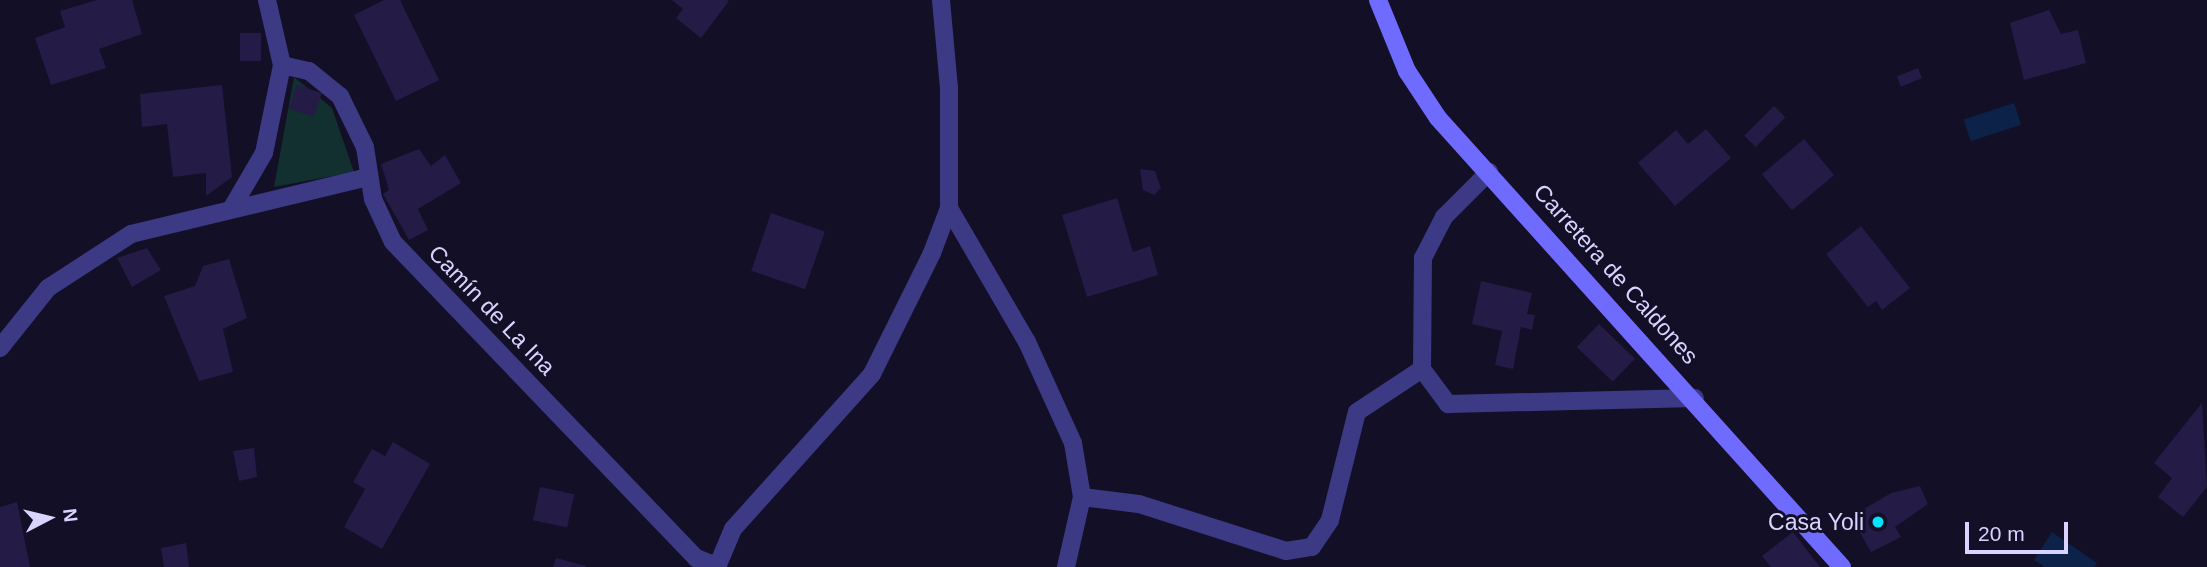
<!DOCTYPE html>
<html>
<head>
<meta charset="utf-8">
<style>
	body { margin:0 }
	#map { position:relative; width:2207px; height:567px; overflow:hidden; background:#130f26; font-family:Arial,sans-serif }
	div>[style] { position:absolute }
	.green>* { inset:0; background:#12302f }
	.water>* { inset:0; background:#0c2248; transform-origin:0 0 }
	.building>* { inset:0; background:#241b47; transform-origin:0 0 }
	.street>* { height:18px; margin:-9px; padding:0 9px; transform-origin:9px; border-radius:9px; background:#3d3a85 }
	.secondary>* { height:18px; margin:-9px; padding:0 9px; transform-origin:9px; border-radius:9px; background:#6f6bff }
	.dots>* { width:19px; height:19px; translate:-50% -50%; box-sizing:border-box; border:4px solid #130f26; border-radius:50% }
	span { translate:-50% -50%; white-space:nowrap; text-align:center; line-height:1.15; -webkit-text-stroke:6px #130f26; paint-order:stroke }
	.street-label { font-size:23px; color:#d9d4ff }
	.poi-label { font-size:23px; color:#d9d4ff }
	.right { translate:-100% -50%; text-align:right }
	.north { position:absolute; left:14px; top:483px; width:70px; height:70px; -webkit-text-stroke:5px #130f26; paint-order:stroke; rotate:83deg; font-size:19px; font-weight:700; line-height:28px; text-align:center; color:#d9d4ff }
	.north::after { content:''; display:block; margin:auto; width:24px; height:32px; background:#d9d4ff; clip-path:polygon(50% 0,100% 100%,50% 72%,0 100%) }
	.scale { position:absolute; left:1965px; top:522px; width:103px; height:32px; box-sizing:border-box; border:4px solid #d9d4ff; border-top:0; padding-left:9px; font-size:21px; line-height:24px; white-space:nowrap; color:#d9d4ff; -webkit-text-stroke:5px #130f26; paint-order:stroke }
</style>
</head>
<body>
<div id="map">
	<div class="green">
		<i style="clip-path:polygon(294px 77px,332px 108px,354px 172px,274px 187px)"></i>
	</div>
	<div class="water">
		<i style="left:2014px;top:103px;width:23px;height:53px;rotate:72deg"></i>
		<i style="clip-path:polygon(2052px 532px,2097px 563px,2095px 567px,2045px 567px,2034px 560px)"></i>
	</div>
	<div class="building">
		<i style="clip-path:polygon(97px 0,132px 0,142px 34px,99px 49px,106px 68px,51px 85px,35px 38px,65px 27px,60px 11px)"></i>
		<i style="clip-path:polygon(384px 0,400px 0,439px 80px,396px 101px,354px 15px)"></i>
		<i style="clip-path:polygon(672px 0,727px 0,729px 1px,701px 38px,676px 18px,683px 9px)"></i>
		<i style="clip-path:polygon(2049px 10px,2061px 34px,2078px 30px,2086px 63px,2024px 80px,2010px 23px)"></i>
		<i style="left:240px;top:33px;width:21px;height:28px"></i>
		<i style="left:1918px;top:68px;width:11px;height:23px;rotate:68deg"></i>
		<i style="clip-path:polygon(222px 85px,232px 177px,206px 196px,206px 173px,173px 177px,167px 124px,142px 127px,140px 94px)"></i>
		<i style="left:297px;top:85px;width:26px;height:25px;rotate:18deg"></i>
		<i style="left:1774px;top:106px;width:16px;height:42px;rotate:45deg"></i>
		<i style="clip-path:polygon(1706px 129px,1731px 158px,1675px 206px,1638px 163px,1676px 130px,1688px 144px)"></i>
		<i style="left:1804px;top:139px;width:47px;height:55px;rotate:50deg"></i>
		<i style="clip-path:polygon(419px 149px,431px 166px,445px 155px,461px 183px,418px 209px,428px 230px,409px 240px,383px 194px,389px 190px,381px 164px)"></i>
		<i style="clip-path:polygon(1140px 169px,1155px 171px,1161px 188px,1154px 195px,1143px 190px)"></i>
		<i style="clip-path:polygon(1117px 198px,1133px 252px,1150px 246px,1158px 275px,1087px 297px,1062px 215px)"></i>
		<i style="left:771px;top:213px;width:57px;height:61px;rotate:19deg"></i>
		<i style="clip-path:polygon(1861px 226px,1910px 288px,1882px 310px,1876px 301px,1868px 307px,1826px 254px)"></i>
		<i style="clip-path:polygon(147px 248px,161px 270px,132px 287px,117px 258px)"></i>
		<i style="clip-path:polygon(229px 259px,247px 318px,223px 329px,233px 372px,199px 381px,164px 296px,195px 286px,203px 266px)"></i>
		<i style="clip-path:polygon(1481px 281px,1532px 293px,1527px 314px,1535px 315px,1532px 330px,1521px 327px,1513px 369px,1495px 365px,1502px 331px,1472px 324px)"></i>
		<i style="left:1599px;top:324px;width:50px;height:32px;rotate:44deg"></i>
		<i style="clip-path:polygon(2202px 403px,2207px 487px,2183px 517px,2158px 497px,2172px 478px,2154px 463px)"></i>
		<i style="clip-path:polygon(393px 442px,430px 464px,382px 549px,344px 527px,365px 489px,353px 482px,372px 449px,385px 456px)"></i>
		<i style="clip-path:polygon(254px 448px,257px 477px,239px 481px,233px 451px)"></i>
		<i style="clip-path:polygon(1920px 486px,1928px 504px,1895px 527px,1901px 537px,1871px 552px,1851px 517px,1891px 493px)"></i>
		<i style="left:540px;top:487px;width:35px;height:34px;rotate:12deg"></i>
		<i style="clip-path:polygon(17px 502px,30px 567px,0 567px,0 507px)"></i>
		<i style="clip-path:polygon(1793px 532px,1820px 567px,1771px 567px,1762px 556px)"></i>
		<i style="clip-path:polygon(186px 543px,189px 567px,164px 567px,161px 548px)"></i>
		<i style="clip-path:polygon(556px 558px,586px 566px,586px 567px,553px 567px)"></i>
	</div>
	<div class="street">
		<i style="left:282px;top:65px;width:28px;rotate:13deg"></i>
		<i style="left:309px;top:71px;width:40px;rotate:39deg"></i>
		<i style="left:340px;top:96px;width:57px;rotate:63.9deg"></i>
		<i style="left:365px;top:147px;width:53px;rotate:81.3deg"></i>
		<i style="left:373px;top:199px;width:47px;rotate:65.1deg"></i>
		<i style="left:393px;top:242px;width:438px;rotate:46.2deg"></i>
		<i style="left:696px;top:558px;width:22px;rotate:21deg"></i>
		<i style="left:233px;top:206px;width:61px;rotate:-59.7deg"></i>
		<i style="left:264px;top:153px;width:90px;rotate:-78.4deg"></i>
		<i style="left:282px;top:65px;width:67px;rotate:-103deg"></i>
		<i style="left:949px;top:208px;width:155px;rotate:59.8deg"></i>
		<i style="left:1027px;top:342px;width:111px;rotate:65.5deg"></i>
		<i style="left:1073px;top:443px;width:55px;rotate:80.5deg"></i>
		<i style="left:1082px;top:497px;width:72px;rotate:102.9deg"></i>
		<i style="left:0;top:348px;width:77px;rotate:-51.3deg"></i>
		<i style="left:48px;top:288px;width:99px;rotate:-33deg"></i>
		<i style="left:131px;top:234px;width:245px;rotate:-13.5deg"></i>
		<i style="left:1422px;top:369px;width:111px;rotate:-89.5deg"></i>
		<i style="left:1423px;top:258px;width:46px;rotate:-62.9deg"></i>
		<i style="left:1444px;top:217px;width:64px;rotate:-45deg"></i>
		<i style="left:1082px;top:497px;width:57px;rotate:7deg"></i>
		<i style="left:1139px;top:504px;width:154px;rotate:17.7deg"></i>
		<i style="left:1286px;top:551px;width:26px;rotate:-9deg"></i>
		<i style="left:1312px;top:547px;width:32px;rotate:-56deg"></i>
		<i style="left:1330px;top:520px;width:111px;rotate:-76deg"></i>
		<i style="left:1357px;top:412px;width:78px;rotate:-33.5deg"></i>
		<i style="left:1422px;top:369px;width:44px;rotate:53.4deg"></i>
		<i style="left:1448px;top:404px;width:247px;rotate:-1.4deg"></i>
		<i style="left:717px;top:567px;width:41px;rotate:-67.2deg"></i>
		<i style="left:733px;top:529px;width:208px;rotate:-48.1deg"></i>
		<i style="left:872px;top:374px;width:135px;rotate:-63.6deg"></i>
		<i style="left:932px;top:253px;width:48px;rotate:-69.3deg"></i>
		<i style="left:949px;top:208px;width:120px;rotate:-90deg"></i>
		<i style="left:949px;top:88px;width:88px;rotate:-95.2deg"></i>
	</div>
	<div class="secondary">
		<i style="left:1378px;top:0;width:77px;rotate:67.8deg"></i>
		<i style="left:1407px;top:71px;width:56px;rotate:56.6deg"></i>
		<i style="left:1438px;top:118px;width:604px;rotate:48.02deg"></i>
	</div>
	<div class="dots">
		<i style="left:1878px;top:522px;background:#00e5ff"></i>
	</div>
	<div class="street-label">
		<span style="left:1616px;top:274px;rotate:48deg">Carretera de Caldones</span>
		<span style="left:492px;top:310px;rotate:46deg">Camín de La Ina</span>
	</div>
	<div class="poi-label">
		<span class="right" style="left:1864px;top:522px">Casa Yoli</span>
	</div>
	<div class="north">N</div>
	<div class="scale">20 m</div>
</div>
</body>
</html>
